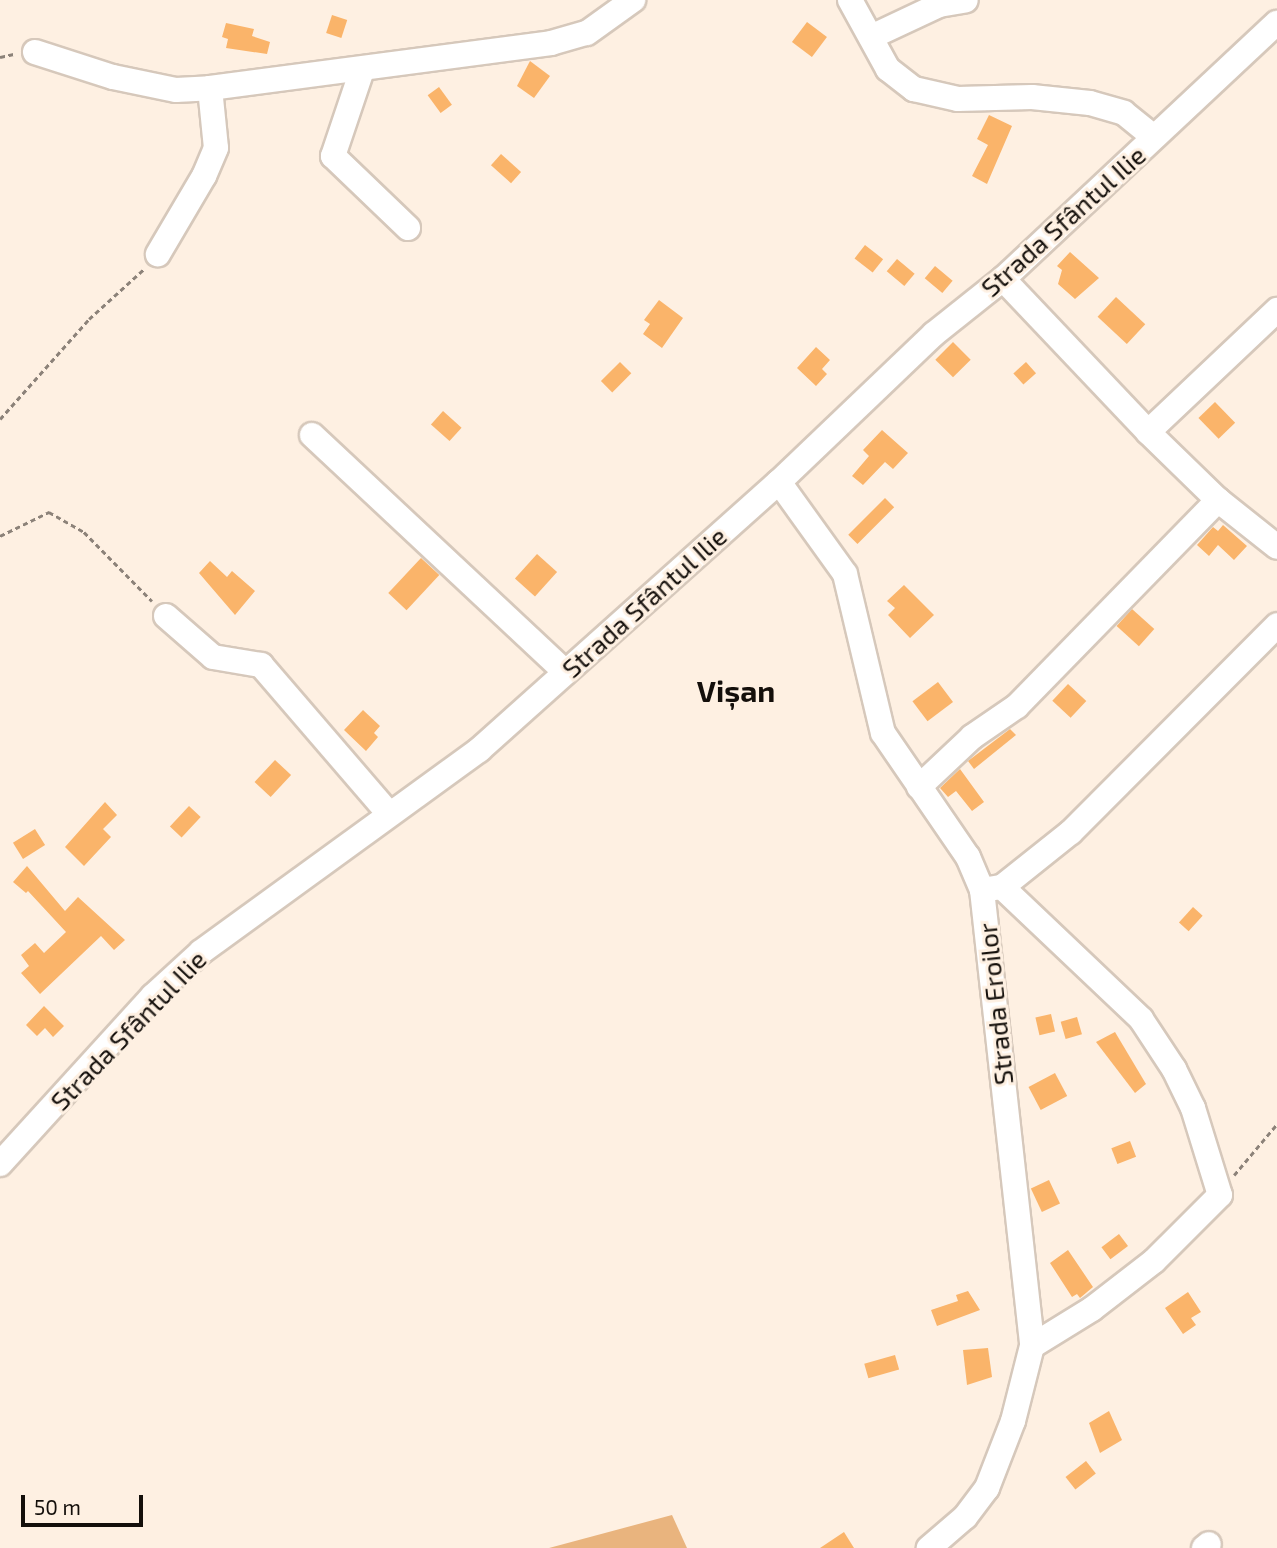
<!DOCTYPE html>
<html>
<head>
<meta charset="utf-8">
<style>
	body { margin:0 }
	#map { position:relative; width:1277px; height:1548px; overflow:hidden; background:#fef0e2; font-family:"Exo 2",sans-serif }
	div>[style] { position:absolute }
	.green>* { inset:0; background:#e9b47e }
	.building>* { inset:0; background:#fab46a; transform-origin:0 0 }
	.path>* { height:2.5px; margin-top:-1.25px; transform-origin:0; background:repeating-linear-gradient(90deg,#8c8279 0 5px,transparent 0 8.5px) }
	.roads { filter:drop-shadow(2px 0 #d6c8bb) drop-shadow(-2px 0 #d6c8bb) drop-shadow(0 2px #d6c8bb) drop-shadow(0 -2px #d6c8bb) }
	.minor>* { height:24px; margin:-12px; padding:0 12px; transform-origin:12px; border-radius:12px; background:#fff }
	span { translate:-50% -50%; white-space:nowrap; text-align:center; line-height:1.15; -webkit-text-stroke:6px #fef0e2; paint-order:stroke }
	.street-label { font-size:26px; color:#140f0b }
	.quarter-label { font-size:30px; color:#140f0b; font-weight:700 }
	.scale { position:absolute; left:21px; top:1495px; width:122px; height:32px; box-sizing:border-box; border:4px solid #140f0b; border-top:0; padding-left:9px; font-size:21px; line-height:24px; white-space:nowrap; color:#140f0b; -webkit-text-stroke:5px #fef0e2; paint-order:stroke }
</style>
</head>
<body>
<div id="map">
	<div class="green">
		<i style="clip-path:polygon(672px 1515px,687px 1548px,549px 1548px)"></i>
	</div>
	<div class="building">
		<i style="left:332px;top:15px;width:16px;height:19px;rotate:18deg"></i>
		<i style="left:807px;top:22px;width:25px;height:25px;rotate:37deg"></i>
		<i style="clip-path:polygon(226px 23px,254px 29px,252px 36px,270px 42px,267px 54px,226px 48px,228px 39px,222px 37px)"></i>
		<i style="clip-path:polygon(530px 61px,550px 76px,534px 98px,517px 86px)"></i>
		<i style="left:439px;top:87px;width:22px;height:14px;rotate:54deg"></i>
		<i style="clip-path:polygon(989px 115px,1012px 126px,987px 184px,972px 176px,988px 145px,977px 139px)"></i>
		<i style="left:501px;top:154px;width:27px;height:15px;rotate:42deg"></i>
		<i style="left:865px;top:245px;width:23px;height:17px;rotate:38deg"></i>
		<i style="clip-path:polygon(1070px 252px,1099px 278px,1075px 299px,1058px 284px,1062px 270px,1057px 266px)"></i>
		<i style="left:897px;top:259px;width:23px;height:16px;rotate:40deg"></i>
		<i style="left:935px;top:266px;width:23px;height:16px;rotate:40deg"></i>
		<i style="left:1116px;top:297px;width:40px;height:27px;rotate:43deg"></i>
		<i style="clip-path:polygon(659px 300px,683px 318px,662px 348px,643px 334px,650px 324px,644px 320px)"></i>
		<i style="left:953px;top:342px;width:25px;height:25px;rotate:45deg"></i>
		<i style="clip-path:polygon(816px 347px,830px 360px,822px 369px,827px 374px,816px 386px,797px 368px)"></i>
		<i style="left:620px;top:362px;width:16px;height:27px;rotate:45deg"></i>
		<i style="left:1026px;top:362px;width:15px;height:17px;rotate:48deg"></i>
		<i style="left:1215px;top:402px;width:29px;height:23px;rotate:46deg"></i>
		<i style="left:443px;top:411px;width:25px;height:18px;rotate:42deg"></i>
		<i style="clip-path:polygon(882px 430px,908px 453px,893px 469px,885px 462px,863px 485px,852px 476px,869px 456px,863px 450px)"></i>
		<i style="left:885px;top:498px;width:13px;height:52px;rotate:45deg"></i>
		<i style="clip-path:polygon(1223px 525px,1247px 546px,1234px 560px,1218px 545px,1209px 556px,1197px 545px,1213px 527px,1218px 531px)"></i>
		<i style="left:537px;top:554px;width:27px;height:33px;rotate:42deg"></i>
		<i style="left:421px;top:558px;width:25px;height:48px;rotate:43deg"></i>
		<i style="clip-path:polygon(210px 561px,227px 577px,232px 571px,255px 591px,235px 615px,199px 573px)"></i>
		<i style="clip-path:polygon(904px 585px,934px 615px,910px 638px,888px 615px,895px 608px,887px 601px)"></i>
		<i style="left:1132px;top:609px;width:30px;height:23px;rotate:42deg"></i>
		<i style="left:938px;top:682px;width:25px;height:32px;rotate:53deg"></i>
		<i style="left:1068px;top:684px;width:25px;height:23px;rotate:43deg"></i>
		<i style="clip-path:polygon(363px 710px,380px 726px,374px 733px,378px 737px,366px 751px,344px 730px)"></i>
		<i style="clip-path:polygon(1010px 729px,1016px 735px,974px 769px,968px 761px)"></i>
		<i style="left:275px;top:760px;width:22px;height:30px;rotate:43deg"></i>
		<i style="clip-path:polygon(960px 769px,984px 802px,972px 811px,956px 791px,948px 797px,940px 788px)"></i>
		<i style="clip-path:polygon(105px 802px,117px 815px,103px 829px,111px 837px,84px 866px,65px 847px)"></i>
		<i style="left:189px;top:806px;width:16px;height:28px;rotate:43deg"></i>
		<i style="left:35px;top:829px;width:19px;height:26px;rotate:58deg"></i>
		<i style="clip-path:polygon(27px 866px,65px 911px,78px 897px,125px 940px,114px 950px,101px 936px,40px 994px,21px 973px,29px 966px,21px 955px,35px 943px,44px 953px,66px 932px,28px 891px,26px 893px,13px 882px)"></i>
		<i style="left:1193px;top:907px;width:13px;height:21px;rotate:42deg"></i>
		<i style="clip-path:polygon(44px 1006px,64px 1026px,53px 1037px,45px 1028px,37px 1036px,26px 1025px)"></i>
		<i style="left:1051px;top:1014px;width:18px;height:16px;rotate:77deg"></i>
		<i style="left:1077px;top:1017px;width:18px;height:17px;rotate:74deg"></i>
		<i style="clip-path:polygon(1115px 1032px,1146px 1084px,1135px 1093px,1096px 1042px)"></i>
		<i style="left:1055px;top:1073px;width:26px;height:30px;rotate:62deg"></i>
		<i style="left:1130px;top:1141px;width:17px;height:20px;rotate:69deg"></i>
		<i style="left:1049px;top:1180px;width:26px;height:20px;rotate:65deg"></i>
		<i style="left:1119px;top:1234px;width:15px;height:22px;rotate:53deg"></i>
		<i style="clip-path:polygon(1068px 1250px,1093px 1287px,1080px 1298px,1077px 1294px,1072px 1297px,1050px 1263px)"></i>
		<i style="clip-path:polygon(968px 1291px,980px 1310px,937px 1326px,931px 1310px,958px 1301px,956px 1295px)"></i>
		<i style="clip-path:polygon(1188px 1292px,1201px 1312px,1191px 1318px,1196px 1325px,1183px 1334px,1165px 1308px)"></i>
		<i style="clip-path:polygon(988px 1348px,992px 1377px,967px 1385px,963px 1350px)"></i>
		<i style="left:895px;top:1355px;width:15px;height:32px;rotate:74deg"></i>
		<i style="clip-path:polygon(1109px 1411px,1122px 1440px,1100px 1453px,1089px 1423px)"></i>
		<i style="left:1086px;top:1461px;width:16px;height:26px;rotate:52deg"></i>
		<i style="clip-path:polygon(844px 1532px,854px 1548px,820px 1548px)"></i>
	</div>
	<div class="path">
		<i style="left:0;top:57px;width:14px;rotate:-12deg"></i>
		<i style="left:0;top:419px;width:134px;rotate:-48.3deg"></i>
		<i style="left:89px;top:319px;width:74px;rotate:-42.3deg"></i>
		<i style="left:0;top:536px;width:55px;rotate:-26.1deg"></i>
		<i style="left:49px;top:512px;width:40px;rotate:29.7deg"></i>
		<i style="left:84px;top:532px;width:97px;rotate:45.4deg"></i>
		<i style="left:1234px;top:1175px;width:67px;rotate:-49.9deg"></i>
	</div>
	<div class="roads">
		<div class="minor">
			<i style="left:850px;top:0;width:79px;rotate:61.2deg"></i>
			<i style="left:888px;top:69px;width:33px;rotate:38deg"></i>
			<i style="left:914px;top:89px;width:45px;rotate:12.8deg"></i>
			<i style="left:958px;top:99px;width:74px;rotate:-1.5deg"></i>
			<i style="left:1032px;top:97px;width:58px;rotate:5.9deg"></i>
			<i style="left:1090px;top:103px;width:35px;rotate:16deg"></i>
			<i style="left:1124px;top:113px;width:38px;rotate:39deg"></i>
			<i style="left:871px;top:37px;width:75px;rotate:-25.2deg"></i>
			<i style="left:939px;top:5px;width:27px;rotate:-10deg"></i>
			<i style="left:35px;top:52px;width:82px;rotate:17.8deg"></i>
			<i style="left:113px;top:77px;width:64px;rotate:11.7deg"></i>
			<i style="left:176px;top:90px;width:34px;rotate:-3deg"></i>
			<i style="left:210px;top:88px;width:60px;rotate:84.3deg"></i>
			<i style="left:216px;top:148px;width:30px;rotate:113deg"></i>
			<i style="left:204px;top:176px;width:91px;rotate:120.5deg"></i>
			<i style="left:362px;top:70px;width:91px;rotate:108.6deg"></i>
			<i style="left:333px;top:156px;width:104px;rotate:43.8deg"></i>
			<i style="left:210px;top:88px;width:344px;rotate:-7.5deg"></i>
			<i style="left:551px;top:43px;width:37px;rotate:-16deg"></i>
			<i style="left:587px;top:33px;width:57px;rotate:-35.7deg"></i>
			<i style="left:1003px;top:279px;width:211px;rotate:46.5deg"></i>
			<i style="left:1148px;top:432px;width:98px;rotate:44.2deg"></i>
			<i style="left:1218px;top:500px;width:75px;rotate:38.5deg"></i>
			<i style="left:1148px;top:432px;width:178px;rotate:-43.4deg"></i>
			<i style="left:312px;top:435px;width:347px;rotate:43.1deg"></i>
			<i style="left:779px;top:482px;width:113px;rotate:54.3deg"></i>
			<i style="left:845px;top:574px;width:163px;rotate:76.6deg"></i>
			<i style="left:883px;top:733px;width:150px;rotate:55.6deg"></i>
			<i style="left:968px;top:857px;width:36px;rotate:67deg"></i>
			<i style="left:982px;top:890px;width:459px;rotate:83.7deg"></i>
			<i style="left:1032px;top:1346px;width:77px;rotate:104.2deg"></i>
			<i style="left:1013px;top:1421px;width:72px;rotate:111.2deg"></i>
			<i style="left:987px;top:1488px;width:36px;rotate:127deg"></i>
			<i style="left:965px;top:1517px;width:48px;rotate:139.3deg"></i>
			<i style="left:166px;top:616px;width:62px;rotate:41.1deg"></i>
			<i style="left:213px;top:657px;width:49px;rotate:9.5deg"></i>
			<i style="left:261px;top:665px;width:196px;rotate:49.3deg"></i>
			<i style="left:919px;top:787px;width:73px;rotate:-43.3deg"></i>
			<i style="left:972px;top:737px;width:55px;rotate:-34.6deg"></i>
			<i style="left:1017px;top:706px;width:288px;rotate:-45.7deg"></i>
			<i style="left:1002px;top:887px;width:88px;rotate:-38.6deg"></i>
			<i style="left:1071px;top:832px;width:292px;rotate:-45.1deg"></i>
			<i style="left:982px;top:890px;width:20px;rotate:-9deg"></i>
			<i style="left:1002px;top:887px;width:192px;rotate:43.5deg"></i>
			<i style="left:1141px;top:1019px;width:60px;rotate:56.6deg"></i>
			<i style="left:1174px;top:1069px;width:43px;rotate:64deg"></i>
			<i style="left:1193px;top:1108px;width:91px;rotate:72.8deg"></i>
			<i style="left:1220px;top:1195px;width:93px;rotate:135deg"></i>
			<i style="left:1154px;top:1261px;width:78px;rotate:142.3deg"></i>
			<i style="left:1092px;top:1309px;width:70px;rotate:148.3deg"></i>
			<i style="left:0;top:1164px;width:227px;rotate:-47.7deg"></i>
			<i style="left:153px;top:996px;width:65px;rotate:-42.5deg"></i>
			<i style="left:201px;top:952px;width:344px;rotate:-36deg"></i>
			<i style="left:479px;top:750px;width:402px;rotate:-41.8deg"></i>
			<i style="left:779px;top:482px;width:214px;rotate:-43.7deg"></i>
			<i style="left:934px;top:334px;width:88px;rotate:-38.6deg"></i>
			<i style="left:1003px;top:279px;width:375px;rotate:-43.1deg"></i>
			<i style="left:1204px;top:1548px;width:6px;rotate:-39deg"></i>
		</div>
	</div>
	<div class="street-label">
		<span style="left:1063px;top:221px;rotate:-42deg">Strada Sfântul Ilie</span>
		<span style="left:644px;top:602px;rotate:-42deg">Strada Sfântul Ilie</span>
		<span style="left:995px;top:1004px;rotate:-96deg">Strada Eroilor</span>
		<span style="left:128px;top:1030px;rotate:-46deg">Strada Sfântul Ilie</span>
	</div>
	<div class="quarter-label">
		<span style="left:736px;top:690px">Vișan</span>
	</div>
	<div class="scale">50 m</div>
</div>
</body>
</html>
